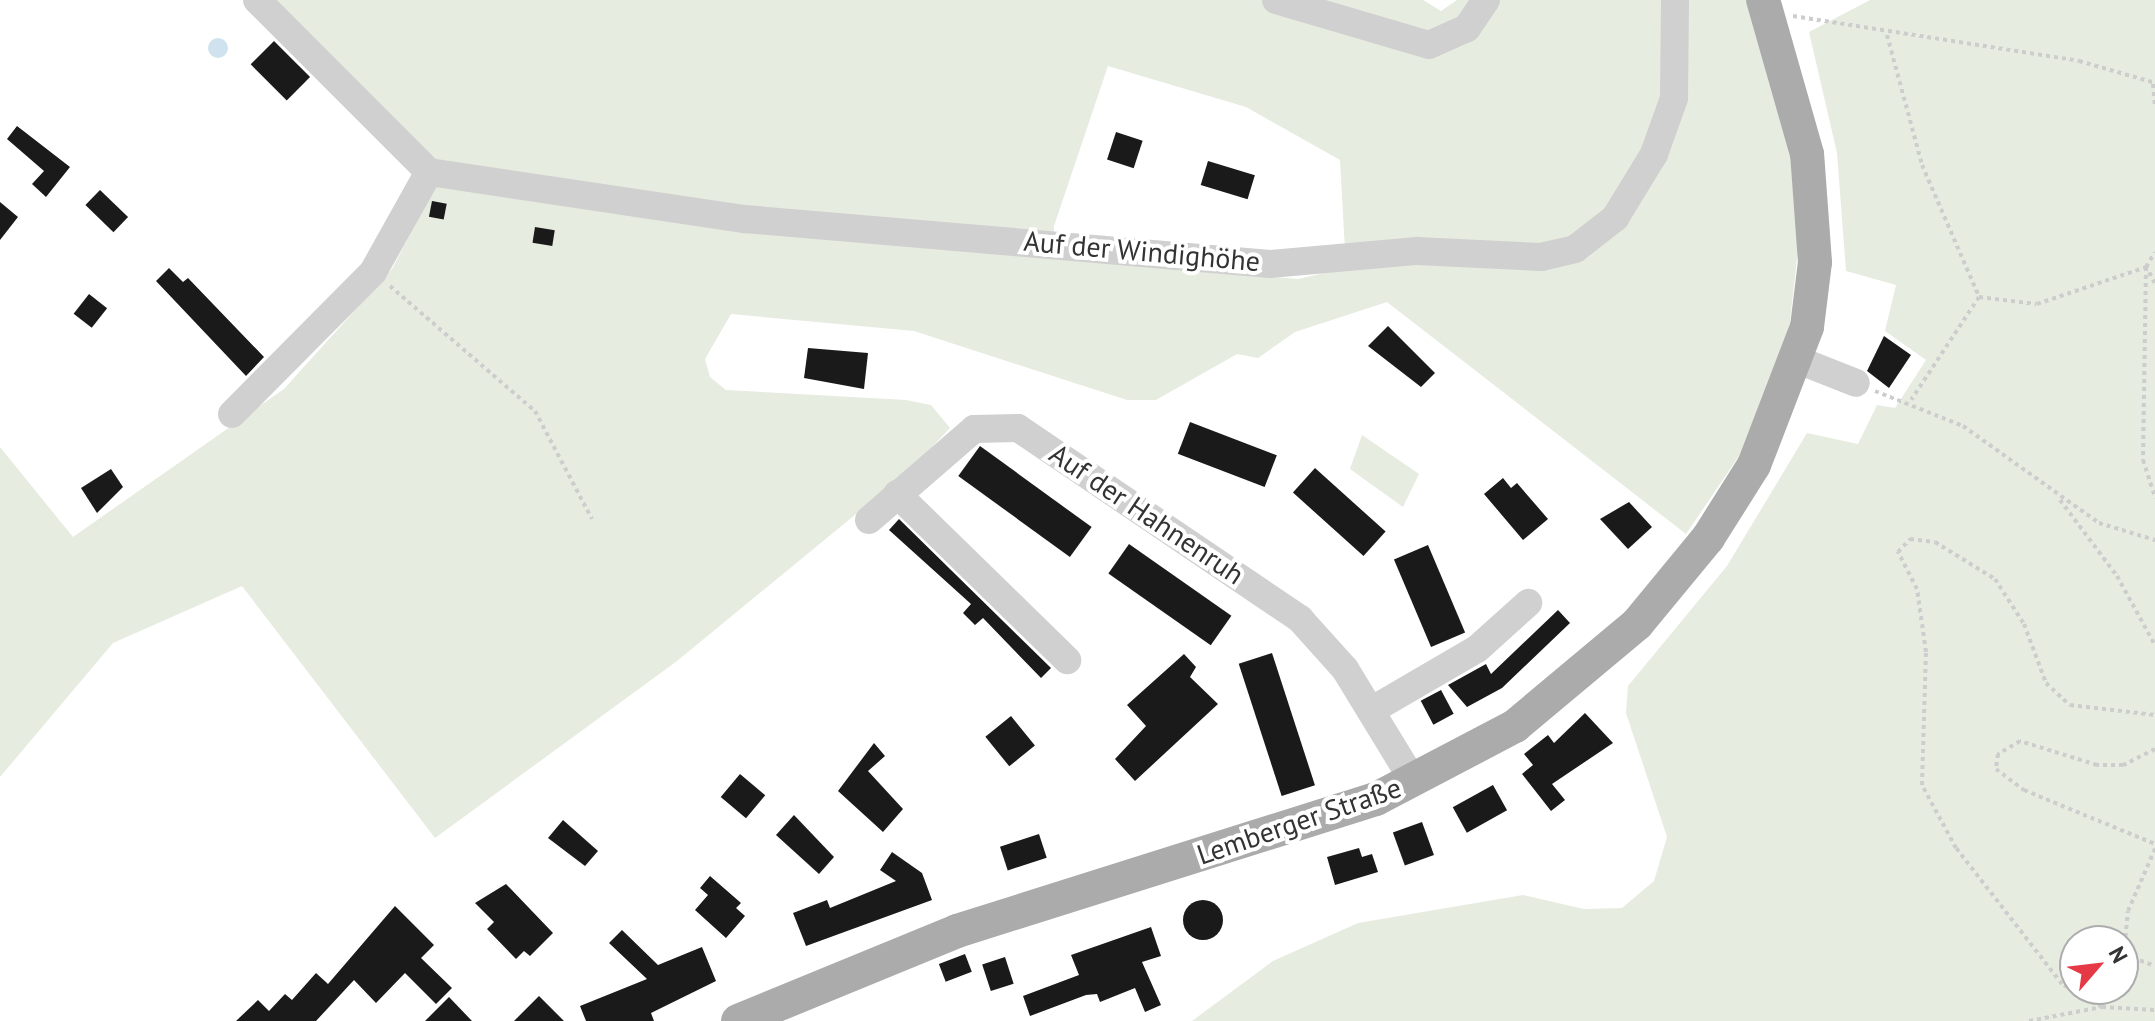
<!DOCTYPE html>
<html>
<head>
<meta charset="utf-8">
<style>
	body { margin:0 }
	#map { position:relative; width:2155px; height:1021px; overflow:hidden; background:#fff; font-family:"PT Sans",sans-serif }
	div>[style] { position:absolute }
	.green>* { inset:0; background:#e6ecdf }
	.water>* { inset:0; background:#cfe2ee }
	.round { border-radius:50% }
	.building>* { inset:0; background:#1a1a1a; transform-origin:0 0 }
	.path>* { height:4px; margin-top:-2px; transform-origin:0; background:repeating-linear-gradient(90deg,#cdcdcd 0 4px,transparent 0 8px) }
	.minor>* { height:28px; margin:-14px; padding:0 14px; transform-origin:14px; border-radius:14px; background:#d0d0d0 }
	.major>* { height:34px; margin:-17px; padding:0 17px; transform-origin:17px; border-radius:17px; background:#ababab }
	span { translate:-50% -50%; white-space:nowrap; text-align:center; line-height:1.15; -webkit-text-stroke:8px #fff; paint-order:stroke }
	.street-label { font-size:28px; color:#333 }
	.north { position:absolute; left:2059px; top:925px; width:80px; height:80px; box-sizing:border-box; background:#fff; border:2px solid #adadad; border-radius:50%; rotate:62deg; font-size:22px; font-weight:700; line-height:32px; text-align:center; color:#333 }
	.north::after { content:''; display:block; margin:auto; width:28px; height:36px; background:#e63946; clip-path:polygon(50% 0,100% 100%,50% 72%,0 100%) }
</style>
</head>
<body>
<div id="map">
	<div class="green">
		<i style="clip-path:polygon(evenodd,264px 0,1423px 0,1441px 11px,1457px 0,1752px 0,1790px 153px,1798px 250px,1788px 339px,1752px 437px,1686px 534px,1387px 302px,1295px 332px,1258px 358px,1237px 354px,1156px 400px,1127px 400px,914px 331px,731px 314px,705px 359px,710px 377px,726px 390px,906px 400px,931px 405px,950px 428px,912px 468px,677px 661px,435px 838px,242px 586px,113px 643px,0 777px,0 447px,73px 537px,284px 389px,392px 269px,432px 192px,431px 164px,264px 0,1108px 66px,1246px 107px,1340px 160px,1346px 268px,1298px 279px,1054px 258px,1054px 226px,1108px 66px)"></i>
		<i style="clip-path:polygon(evenodd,1870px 0,2155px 0,2155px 1021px,1192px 1021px,1273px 961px,1358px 923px,1523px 895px,1584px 909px,1622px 908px,1654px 881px,1667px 837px,1626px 713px,1628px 686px,1727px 566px,1807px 433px,1858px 444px,1877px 405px,1895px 408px,1926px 360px,1885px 331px,1896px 285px,1846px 271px,1837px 153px,1809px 32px,1870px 0,2075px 941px,2123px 941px,2123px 989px,2075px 989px,2075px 941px)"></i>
		<i style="clip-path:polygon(1362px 435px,1419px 474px,1403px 507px,1350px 469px)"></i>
	</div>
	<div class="water">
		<i class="round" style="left:208px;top:38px;width:20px;height:20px"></i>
	</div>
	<div class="building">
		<i style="left:274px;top:41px;width:51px;height:33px;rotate:45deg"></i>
		<i style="clip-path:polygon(17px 126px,70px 167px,46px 197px,32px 184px,44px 171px,7px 139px)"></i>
		<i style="left:1116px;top:132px;width:28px;height:29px;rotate:18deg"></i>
		<i style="left:1208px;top:161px;width:49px;height:25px;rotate:17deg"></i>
		<i style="left:100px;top:190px;width:39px;height:21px;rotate:44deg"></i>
		<i style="left:432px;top:201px;width:15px;height:16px;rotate:11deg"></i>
		<i style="clip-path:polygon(0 202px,18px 217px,0 240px)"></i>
		<i style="left:535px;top:227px;width:20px;height:16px;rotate:9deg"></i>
		<i style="clip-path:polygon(169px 268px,183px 282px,188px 278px,264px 357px,246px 376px,156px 281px)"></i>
		<i style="left:89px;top:294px;width:23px;height:25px;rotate:38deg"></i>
		<i style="clip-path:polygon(1388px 326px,1435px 373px,1421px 387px,1368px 346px)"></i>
		<i style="clip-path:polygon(1884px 336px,1911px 355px,1889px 388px,1867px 371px)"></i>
		<i style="clip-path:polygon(808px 348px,868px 353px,864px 389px,804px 378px)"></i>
		<i style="left:1190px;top:422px;width:93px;height:34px;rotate:21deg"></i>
		<i style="left:980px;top:446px;width:138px;height:37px;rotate:36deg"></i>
		<i style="left:1315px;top:468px;width:95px;height:33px;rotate:42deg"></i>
		<i style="clip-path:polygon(111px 469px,123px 487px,97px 513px,81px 488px)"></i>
		<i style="clip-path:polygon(1503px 478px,1511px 488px,1517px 483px,1548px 519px,1523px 540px,1484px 494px)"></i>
		<i style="clip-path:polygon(1629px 502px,1652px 527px,1628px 549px,1600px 519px)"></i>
		<i style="clip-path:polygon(899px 519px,1051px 668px,1041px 678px,983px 618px,975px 625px,963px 613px,971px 604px,889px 530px)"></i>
		<i style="left:1129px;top:544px;width:125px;height:36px;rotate:35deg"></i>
		<i style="left:1428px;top:545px;width:95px;height:37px;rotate:67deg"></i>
		<i style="clip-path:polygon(1558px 610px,1570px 623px,1502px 688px,1467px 707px,1448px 685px,1486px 664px,1491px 674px)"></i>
		<i style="left:1272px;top:653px;width:139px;height:35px;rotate:72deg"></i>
		<i style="clip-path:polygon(1184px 654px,1196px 667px,1190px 677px,1218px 704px,1135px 781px,1115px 759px,1146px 726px,1127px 705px)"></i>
		<i style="left:1441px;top:690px;width:27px;height:23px;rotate:62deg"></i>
		<i style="clip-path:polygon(1585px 713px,1613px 743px,1552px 784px,1565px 800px,1551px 811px,1522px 774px,1533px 765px,1524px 754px,1548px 735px,1554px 743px)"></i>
		<i style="left:1011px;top:716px;width:38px;height:33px;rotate:51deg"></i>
		<i style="clip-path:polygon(874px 743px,885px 756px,868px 771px,903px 809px,883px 832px,838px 791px)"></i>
		<i style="left:740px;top:774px;width:33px;height:30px;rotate:40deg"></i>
		<i style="left:1493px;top:785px;width:29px;height:46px;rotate:61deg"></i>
		<i style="clip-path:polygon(794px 815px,834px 857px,819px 874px,776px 835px)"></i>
		<i style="clip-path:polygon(563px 820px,598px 851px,585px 866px,548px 838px)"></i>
		<i style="left:1422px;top:822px;width:35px;height:31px;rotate:70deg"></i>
		<i style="left:1039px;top:834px;width:25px;height:41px;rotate:72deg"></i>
		<i style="clip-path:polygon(1359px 848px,1362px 857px,1372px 854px,1378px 872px,1335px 885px,1327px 857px)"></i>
		<i style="clip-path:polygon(892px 852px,922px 873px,932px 900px,806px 946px,793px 913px,827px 900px,830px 908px,896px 881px,880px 870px)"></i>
		<i style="clip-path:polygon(710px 876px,741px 903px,736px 908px,745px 916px,726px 938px,695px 910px,708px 895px,700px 888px)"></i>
		<i style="clip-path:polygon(506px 884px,553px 933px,530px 956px,524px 951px,516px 959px,487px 929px,494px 922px,475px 903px)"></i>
		<i class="round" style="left:1183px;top:900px;width:40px;height:40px"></i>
		<i style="clip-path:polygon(395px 906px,434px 945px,421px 958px,452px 988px,436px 1004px,405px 973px,376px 1003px,354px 980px,316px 1021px,236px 1021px,258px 1000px,269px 1011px,285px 994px,292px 1000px,316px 973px,328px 984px)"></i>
		<i style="clip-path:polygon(1151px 927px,1161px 956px,1142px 962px,1161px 1005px,1145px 1012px,1135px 988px,1100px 1002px,1097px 994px,1086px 995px,1030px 1016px,1023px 996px,1079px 975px,1071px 955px)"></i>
		<i style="clip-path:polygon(622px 930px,658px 965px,702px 947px,716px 981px,651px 1013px,654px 1021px,586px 1021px,580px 1006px,647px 979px,609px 943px)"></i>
		<i style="left:965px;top:954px;width:19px;height:28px;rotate:69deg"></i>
		<i style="left:1005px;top:957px;width:28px;height:24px;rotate:72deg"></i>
		<i style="clip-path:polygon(539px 996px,564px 1021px,514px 1021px)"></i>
		<i style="clip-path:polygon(449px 997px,472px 1021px,425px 1021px)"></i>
	</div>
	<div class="path">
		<i style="left:1793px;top:16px;width:290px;rotate:8.9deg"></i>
		<i style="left:2079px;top:61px;width:79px;rotate:16.1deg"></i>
		<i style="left:1887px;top:35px;width:135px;rotate:74.9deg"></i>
		<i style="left:1922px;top:165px;width:144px;rotate:66.6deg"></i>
		<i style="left:1979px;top:297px;width:123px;rotate:123.4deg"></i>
		<i style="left:2153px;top:84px;width:24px;rotate:85deg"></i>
		<i style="left:2155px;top:283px;width:18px;rotate:-119deg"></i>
		<i style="left:2146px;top:267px;width:193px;rotate:90.9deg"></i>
		<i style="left:2143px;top:460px;width:40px;rotate:72deg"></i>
		<i style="left:390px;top:286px;width:191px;rotate:40.8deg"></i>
		<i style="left:535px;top:411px;width:122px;rotate:62.2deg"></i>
		<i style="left:1979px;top:297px;width:58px;rotate:6.9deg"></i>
		<i style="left:2037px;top:304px;width:115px;rotate:-18.7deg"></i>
		<i style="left:2146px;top:267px;width:17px;rotate:-59deg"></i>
		<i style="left:1875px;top:391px;width:95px;rotate:21.7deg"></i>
		<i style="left:1963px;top:426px;width:167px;rotate:35.5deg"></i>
		<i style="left:2099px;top:523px;width:59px;rotate:16.9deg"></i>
		<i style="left:2060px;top:500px;width:95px;rotate:53.1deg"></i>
		<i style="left:2117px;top:576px;width:79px;rotate:61.2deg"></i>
		<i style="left:2155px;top:749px;width:36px;rotate:153deg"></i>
		<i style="left:2123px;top:765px;width:26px;rotate:180deg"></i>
		<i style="left:2097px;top:765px;width:81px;rotate:-162.7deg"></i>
		<i style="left:2020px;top:741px;width:26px;rotate:149deg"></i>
		<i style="left:1998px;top:754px;width:15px;rotate:98deg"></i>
		<i style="left:1996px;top:769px;width:35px;rotate:37deg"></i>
		<i style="left:2024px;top:790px;width:142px;rotate:22.4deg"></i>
		<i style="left:2125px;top:955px;width:32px;rotate:20deg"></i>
		<i style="left:2123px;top:961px;width:50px;rotate:-84.3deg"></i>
		<i style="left:2128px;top:911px;width:68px;rotate:-66.5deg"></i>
		<i style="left:2110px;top:989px;width:20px;rotate:114deg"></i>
		<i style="left:2102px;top:1007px;width:46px;rotate:-150.1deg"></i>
		<i style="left:2062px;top:984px;width:172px;rotate:-127.9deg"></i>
		<i style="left:1956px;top:848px;width:72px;rotate:-118.4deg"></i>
		<i style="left:1922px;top:785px;width:133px;rotate:-88.3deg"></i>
		<i style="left:1926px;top:652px;width:64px;rotate:-98.1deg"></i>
		<i style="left:1917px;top:589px;width:42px;rotate:-117.2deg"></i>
		<i style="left:1898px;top:552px;width:18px;rotate:-47deg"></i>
		<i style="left:1910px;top:539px;width:25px;rotate:7deg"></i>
		<i style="left:1935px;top:542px;width:70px;rotate:31.7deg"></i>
		<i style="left:1995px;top:579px;width:54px;rotate:57.2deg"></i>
		<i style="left:2024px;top:624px;width:63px;rotate:69.6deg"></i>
		<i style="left:2046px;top:683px;width:33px;rotate:43deg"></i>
		<i style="left:2070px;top:705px;width:86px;rotate:6.7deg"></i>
		<i style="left:2029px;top:1021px;width:74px;rotate:-10.9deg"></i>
		<i style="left:2102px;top:1007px;width:53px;rotate:3.2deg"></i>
	</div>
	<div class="minor">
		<i style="left:257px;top:0;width:243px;rotate:45deg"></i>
		<i style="left:429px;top:172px;width:319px;rotate:8.5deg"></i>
		<i style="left:745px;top:219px;width:527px;rotate:4.9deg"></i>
		<i style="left:1270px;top:264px;width:148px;rotate:-5.1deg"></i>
		<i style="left:1417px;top:251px;width:124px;rotate:2.8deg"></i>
		<i style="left:1541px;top:257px;width:35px;rotate:-13deg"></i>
		<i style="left:1575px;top:249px;width:51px;rotate:-37.8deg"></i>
		<i style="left:1615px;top:218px;width:75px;rotate:-58.6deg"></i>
		<i style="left:1654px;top:154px;width:59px;rotate:-70.3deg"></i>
		<i style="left:1674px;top:98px;width:98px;rotate:-89.4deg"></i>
		<i style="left:1276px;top:0;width:159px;rotate:16.4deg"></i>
		<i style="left:1429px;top:45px;width:42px;rotate:-24.1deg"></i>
		<i style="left:1467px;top:28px;width:34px;rotate:-56deg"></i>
		<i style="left:1798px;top:360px;width:62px;rotate:21.6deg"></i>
		<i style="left:232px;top:414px;width:200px;rotate:-45.2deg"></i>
		<i style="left:373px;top:272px;width:115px;rotate:-60.8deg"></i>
		<i style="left:897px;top:494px;width:238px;rotate:44.3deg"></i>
		<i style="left:869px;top:520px;width:139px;rotate:-40.9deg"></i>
		<i style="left:974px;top:429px;width:44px;rotate:-1.3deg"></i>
		<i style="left:1018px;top:428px;width:341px;rotate:34.1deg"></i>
		<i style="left:1300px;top:619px;width:67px;rotate:48deg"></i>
		<i style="left:1345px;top:669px;width:132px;rotate:58.6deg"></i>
		<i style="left:1372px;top:710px;width:121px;rotate:-30.2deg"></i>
		<i style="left:1477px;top:649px;width:69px;rotate:-42deg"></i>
	</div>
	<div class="major">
		<i style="left:738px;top:1021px;width:237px;rotate:-22.3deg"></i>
		<i style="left:957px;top:931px;width:439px;rotate:-17.5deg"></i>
		<i style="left:1376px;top:799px;width:157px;rotate:-27.7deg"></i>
		<i style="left:1515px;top:726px;width:159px;rotate:-39.9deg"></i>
		<i style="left:1637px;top:624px;width:112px;rotate:-50.5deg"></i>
		<i style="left:1708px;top:538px;width:86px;rotate:-57.8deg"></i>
		<i style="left:1754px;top:465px;width:148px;rotate:-69deg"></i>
		<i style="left:1807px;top:327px;width:65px;rotate:-83deg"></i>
		<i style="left:1815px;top:262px;width:108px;rotate:-94.2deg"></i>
		<i style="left:1807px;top:154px;width:160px;rotate:-105.9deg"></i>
	</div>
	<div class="street-label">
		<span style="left:1142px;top:251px;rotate:5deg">Auf der Windighöhe</span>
		<span style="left:1147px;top:514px;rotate:34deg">Auf der Hahnenruh</span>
		<span style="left:1299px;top:821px;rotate:-19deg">Lemberger Straße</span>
	</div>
	<div class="north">N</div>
</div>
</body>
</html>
